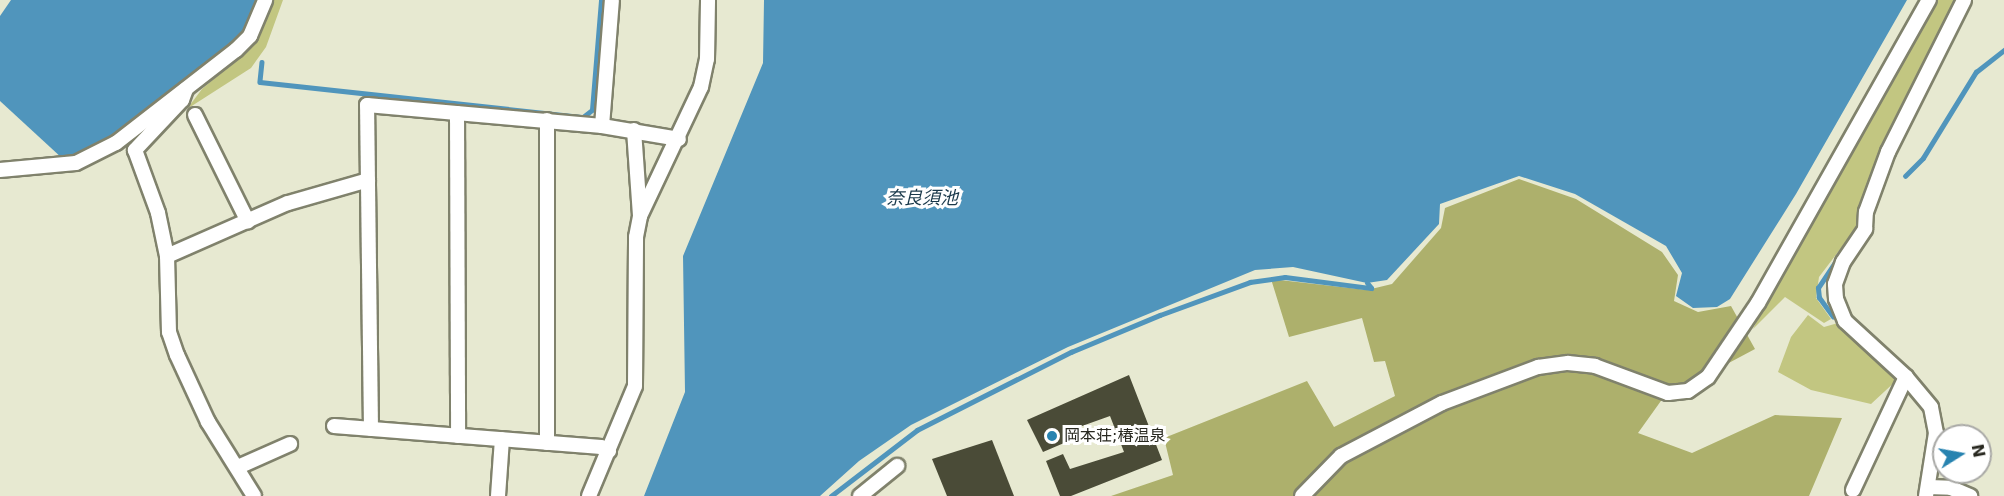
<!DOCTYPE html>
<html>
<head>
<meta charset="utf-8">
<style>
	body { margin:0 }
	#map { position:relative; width:2004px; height:496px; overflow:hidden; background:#e7e9d1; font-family:"DejaVu Sans","Noto Sans JP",sans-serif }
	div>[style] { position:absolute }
	.green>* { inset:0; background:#c2c681 }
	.forest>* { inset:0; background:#adb06c }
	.water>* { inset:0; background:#5095bc }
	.stream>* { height:4.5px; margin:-2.25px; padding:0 2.25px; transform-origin:2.25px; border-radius:2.25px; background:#5095bc }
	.building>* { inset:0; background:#4a4b37 }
	.roads { filter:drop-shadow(2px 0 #80826c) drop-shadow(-2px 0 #80826c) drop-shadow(0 2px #80826c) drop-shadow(0 -2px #80826c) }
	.minor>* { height:14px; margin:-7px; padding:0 7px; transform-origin:7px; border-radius:7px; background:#fff }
	.dots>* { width:16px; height:16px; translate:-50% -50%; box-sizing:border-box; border:3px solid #fff; border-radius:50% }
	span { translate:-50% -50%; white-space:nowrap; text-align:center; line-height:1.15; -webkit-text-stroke:6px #fff; paint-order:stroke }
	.poi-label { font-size:16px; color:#282820 }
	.left { translate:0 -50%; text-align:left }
	.water-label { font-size:18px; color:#19384a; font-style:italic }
	.north { position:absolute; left:1932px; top:424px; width:60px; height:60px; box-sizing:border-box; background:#fff; border:2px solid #a9a9a6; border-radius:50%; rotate:79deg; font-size:16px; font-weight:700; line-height:24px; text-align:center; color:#282820 }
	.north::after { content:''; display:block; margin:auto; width:21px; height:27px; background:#2783b0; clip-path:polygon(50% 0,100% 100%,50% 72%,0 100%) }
</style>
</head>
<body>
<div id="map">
	<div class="green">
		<i style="clip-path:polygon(274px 0,283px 0,266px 47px,251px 68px,187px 109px,202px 89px,258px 41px)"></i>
		<i style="clip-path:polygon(1937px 0,1959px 0,1885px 143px,1857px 227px,1819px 277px,1816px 298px,1831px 319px,1824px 323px,1785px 297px,1753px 329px,1778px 278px)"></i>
		<i style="clip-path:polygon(1808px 315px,1824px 327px,1838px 323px,1898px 379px,1871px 404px,1811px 390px,1778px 372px,1791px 337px)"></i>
	</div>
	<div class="forest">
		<i style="clip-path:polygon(1519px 179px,1576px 199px,1662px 252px,1678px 275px,1674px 301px,1698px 312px,1731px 306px,1755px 349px,1663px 398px,1638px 433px,1692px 453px,1775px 415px,1842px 418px,1809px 496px,1111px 496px,1173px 475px,1164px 438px,1307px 381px,1334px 427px,1395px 396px,1385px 361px,1374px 362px,1362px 318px,1289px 337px,1271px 279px,1367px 290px,1392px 284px,1441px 228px,1445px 208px)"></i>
	</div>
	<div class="water">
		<i style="clip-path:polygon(11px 0,259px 0,241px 35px,210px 63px,102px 147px,63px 159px,0 101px,0 16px)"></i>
		<i style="clip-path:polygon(764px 0,1907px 0,1796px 194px,1730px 299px,1717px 307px,1693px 308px,1676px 296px,1682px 273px,1666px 246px,1575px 194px,1519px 176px,1440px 204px,1439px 224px,1387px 280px,1367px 283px,1293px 267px,1255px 270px,1068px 347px,911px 425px,859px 461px,820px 496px,644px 496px,685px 392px,683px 256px,763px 63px)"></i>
	</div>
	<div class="stream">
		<i style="left:262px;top:62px;width:20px;rotate:96deg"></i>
		<i style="left:260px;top:82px;width:325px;rotate:6.2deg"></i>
		<i style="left:583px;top:117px;width:11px;rotate:-38deg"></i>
		<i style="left:592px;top:110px;width:110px;rotate:-85.3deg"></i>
		<i style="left:1905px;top:176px;width:25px;rotate:-45deg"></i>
		<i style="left:1923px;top:158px;width:101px;rotate:-58.4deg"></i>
		<i style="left:1976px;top:72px;width:36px;rotate:-38deg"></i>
		<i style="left:1833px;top:317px;width:24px;rotate:-126deg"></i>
		<i style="left:1819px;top:298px;width:10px;rotate:-96deg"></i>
		<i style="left:1818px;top:288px;width:74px;rotate:-56.5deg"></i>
		<i style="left:831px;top:496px;width:108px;rotate:-37.5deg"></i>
		<i style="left:917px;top:430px;width:173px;rotate:-26.9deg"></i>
		<i style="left:1071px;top:352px;width:96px;rotate:-22.6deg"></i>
		<i style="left:1160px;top:315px;width:96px;rotate:-20.1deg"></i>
		<i style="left:1250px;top:282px;width:35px;rotate:-8deg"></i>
		<i style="left:1285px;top:277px;width:87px;rotate:7.3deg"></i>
		<i style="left:1371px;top:288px;width:6px;rotate:-129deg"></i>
	</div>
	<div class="building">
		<i style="clip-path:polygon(1129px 375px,1162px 460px,1071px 496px,1060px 496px,1046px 461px,1063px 454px,1070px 469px,1124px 452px,1110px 416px,1068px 431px,1071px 440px,1043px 452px,1027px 420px)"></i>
		<i style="clip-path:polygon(992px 440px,1014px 496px,947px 496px,932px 459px)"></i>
	</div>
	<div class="roads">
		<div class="minor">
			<i style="left:186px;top:89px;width:12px;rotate:110deg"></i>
			<i style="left:182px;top:100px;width:69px;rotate:133.2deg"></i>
			<i style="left:135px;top:150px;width:67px;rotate:69.9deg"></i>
			<i style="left:158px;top:213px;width:44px;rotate:78.2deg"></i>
			<i style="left:167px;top:256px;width:76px;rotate:88.5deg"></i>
			<i style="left:169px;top:332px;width:24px;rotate:71deg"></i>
			<i style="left:177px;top:355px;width:74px;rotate:65.2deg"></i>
			<i style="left:208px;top:422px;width:87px;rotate:58.1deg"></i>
			<i style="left:457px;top:113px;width:323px;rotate:89.8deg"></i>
			<i style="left:195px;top:115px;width:119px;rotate:63.6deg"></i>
			<i style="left:547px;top:120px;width:323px;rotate:90deg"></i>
			<i style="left:602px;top:126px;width:126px;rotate:-85.5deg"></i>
			<i style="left:634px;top:130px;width:86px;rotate:86deg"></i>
			<i style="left:0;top:170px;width:76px;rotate:-5.3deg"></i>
			<i style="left:76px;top:163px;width:45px;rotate:-26.6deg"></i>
			<i style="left:116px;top:143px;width:152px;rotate:-37.8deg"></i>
			<i style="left:236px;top:50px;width:20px;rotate:-45deg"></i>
			<i style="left:250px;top:36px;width:39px;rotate:-67deg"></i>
			<i style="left:167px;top:256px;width:132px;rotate:-23.7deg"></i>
			<i style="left:288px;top:203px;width:83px;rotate:-16deg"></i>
			<i style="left:334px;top:426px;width:268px;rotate:4.5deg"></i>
			<i style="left:601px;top:447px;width:9px;rotate:27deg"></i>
			<i style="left:371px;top:429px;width:324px;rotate:-90.7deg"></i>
			<i style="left:367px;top:105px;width:236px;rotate:5.1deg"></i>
			<i style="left:602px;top:126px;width:78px;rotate:9.6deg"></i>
			<i style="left:238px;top:467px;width:57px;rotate:-23.9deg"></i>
			<i style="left:1928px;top:487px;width:23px;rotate:2deg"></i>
			<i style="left:1951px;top:488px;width:21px;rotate:23deg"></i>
			<i style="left:1853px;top:490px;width:125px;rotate:-64.9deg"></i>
			<i style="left:498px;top:496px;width:57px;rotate:-86deg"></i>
			<i style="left:589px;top:496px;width:119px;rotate:-67.3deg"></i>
			<i style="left:635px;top:386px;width:149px;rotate:-89.6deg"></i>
			<i style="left:636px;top:237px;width:21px;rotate:-79deg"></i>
			<i style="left:640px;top:216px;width:143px;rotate:-64.7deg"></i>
			<i style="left:701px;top:87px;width:29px;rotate:-78deg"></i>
			<i style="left:707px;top:59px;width:59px;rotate:-89deg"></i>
			<i style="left:860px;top:496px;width:48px;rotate:-39deg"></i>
			<i style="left:1302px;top:496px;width:56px;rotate:-45.7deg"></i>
			<i style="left:1341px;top:456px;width:114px;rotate:-27.7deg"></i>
			<i style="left:1442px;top:403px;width:103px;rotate:-20.6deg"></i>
			<i style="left:1538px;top:367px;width:30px;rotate:-8deg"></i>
			<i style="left:1568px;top:363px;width:27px;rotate:6deg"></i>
			<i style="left:1595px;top:366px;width:78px;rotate:20.3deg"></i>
			<i style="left:1668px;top:393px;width:20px;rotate:-6deg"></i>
			<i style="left:1688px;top:391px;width:24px;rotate:-35deg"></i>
			<i style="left:1708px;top:377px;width:89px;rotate:-56deg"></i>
			<i style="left:1758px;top:303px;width:348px;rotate:-60.6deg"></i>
			<i style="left:1926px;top:496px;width:64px;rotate:-81deg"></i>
			<i style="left:1936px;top:433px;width:26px;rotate:-101deg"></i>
			<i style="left:1931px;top:407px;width:39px;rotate:-130deg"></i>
			<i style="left:1906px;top:377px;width:83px;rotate:-137.4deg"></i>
			<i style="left:1845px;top:321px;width:24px;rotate:-112deg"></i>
			<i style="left:1836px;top:299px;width:15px;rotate:-94deg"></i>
			<i style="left:1835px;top:284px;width:23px;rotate:-70deg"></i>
			<i style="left:1843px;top:262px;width:40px;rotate:-56deg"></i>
			<i style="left:1865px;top:229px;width:17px;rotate:-87deg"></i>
			<i style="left:1866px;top:212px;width:64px;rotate:-69.9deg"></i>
			<i style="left:1888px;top:152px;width:170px;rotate:-63.4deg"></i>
		</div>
	</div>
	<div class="dots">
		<i style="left:1052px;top:436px;background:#2783b0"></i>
	</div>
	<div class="poi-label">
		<span class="left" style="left:1064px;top:436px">岡本荘;椿温泉</span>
	</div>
	<div class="water-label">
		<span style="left:922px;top:198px">奈良須池</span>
	</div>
	<div class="north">N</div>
</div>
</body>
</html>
